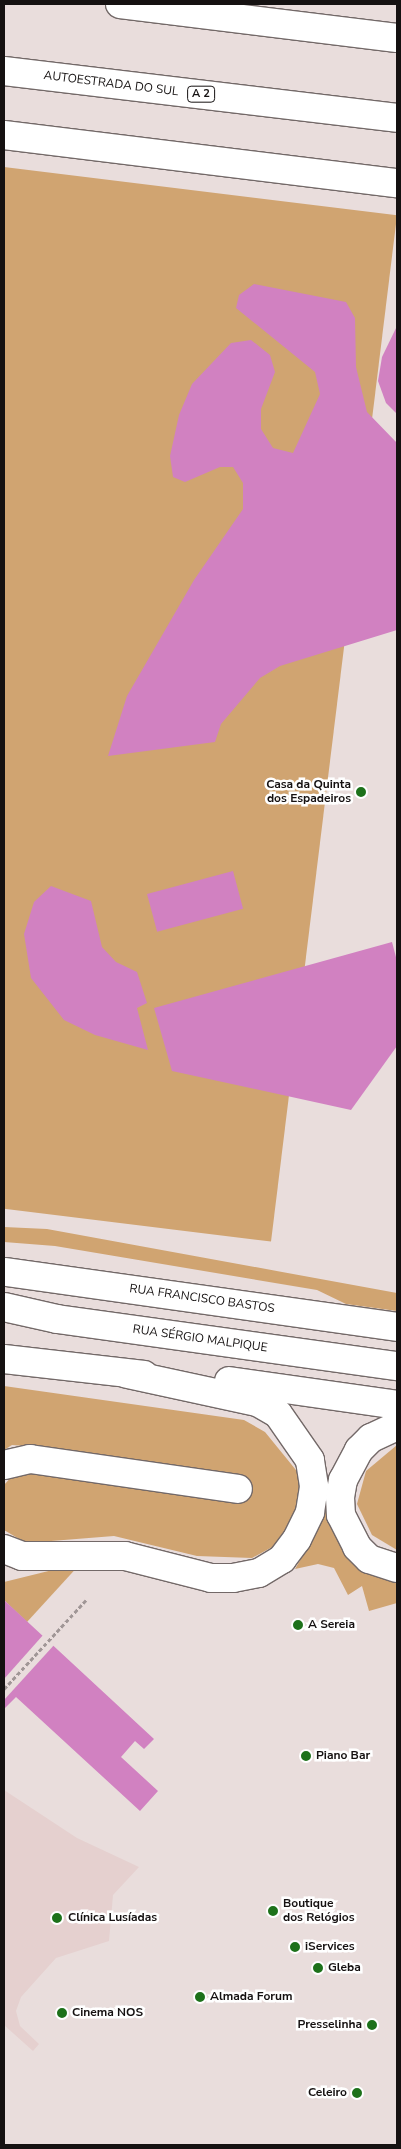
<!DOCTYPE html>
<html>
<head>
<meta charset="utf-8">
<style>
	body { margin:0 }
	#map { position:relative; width:401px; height:2149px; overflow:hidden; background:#e9dddc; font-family:"Nunito Sans",sans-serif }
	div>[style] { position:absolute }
	.built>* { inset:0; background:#e5d0cf }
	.green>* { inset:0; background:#d0a471; transform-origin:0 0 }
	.water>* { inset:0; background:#d181c1; transform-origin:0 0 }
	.pier>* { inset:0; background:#e9dddc }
	.path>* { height:3px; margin-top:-1.5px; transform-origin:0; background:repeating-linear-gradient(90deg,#a09696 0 4px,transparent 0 6.5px) }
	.roads { filter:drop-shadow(1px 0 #736968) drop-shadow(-1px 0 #736968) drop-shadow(0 1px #736968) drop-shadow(0 -1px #736968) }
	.minor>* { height:28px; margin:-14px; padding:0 14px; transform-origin:14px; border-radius:14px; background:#fff }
	.highway>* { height:28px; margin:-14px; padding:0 14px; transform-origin:14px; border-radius:14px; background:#fff }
	.dots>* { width:14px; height:14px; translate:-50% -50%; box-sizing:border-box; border:2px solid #fff; border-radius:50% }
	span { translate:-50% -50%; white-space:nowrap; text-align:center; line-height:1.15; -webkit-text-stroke:5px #fff; paint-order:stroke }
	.shield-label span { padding:1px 4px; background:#fff; border:1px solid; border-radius:4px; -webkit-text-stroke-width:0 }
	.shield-label { font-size:11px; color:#151111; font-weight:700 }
	.street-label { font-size:12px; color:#151111 }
	.poi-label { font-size:12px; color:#151111; font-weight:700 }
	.right { translate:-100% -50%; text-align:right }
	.left { translate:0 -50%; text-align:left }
	.frame { position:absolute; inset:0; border:5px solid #151111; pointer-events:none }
</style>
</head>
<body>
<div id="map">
	<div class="built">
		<i style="clip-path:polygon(4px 1790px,77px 1838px,139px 1867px,113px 1895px,109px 1941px,56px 1958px,21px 1997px,16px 2011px,20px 2026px,39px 2044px,33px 2051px,4px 2025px)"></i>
	</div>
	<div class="green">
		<i style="left:4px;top:167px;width:396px;height:1034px;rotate:7deg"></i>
		<i style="clip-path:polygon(4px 1227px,47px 1229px,397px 1293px,397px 1311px,346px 1304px,317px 1290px,55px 1246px,4px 1242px)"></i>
		<i style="clip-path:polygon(4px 1386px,244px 1420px,265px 1432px,300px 1475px,302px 1497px,291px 1528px,274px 1546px,252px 1558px,197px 1556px,114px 1536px,26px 1543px,4px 1530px,4px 1485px,39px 1447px,12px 1445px,4px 1450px)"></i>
		<i style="clip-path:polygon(397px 1445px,397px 1550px,372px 1535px,357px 1504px,366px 1471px)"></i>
		<i style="clip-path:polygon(326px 1478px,332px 1479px,330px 1489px,397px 1578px,397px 1603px,369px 1611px,362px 1586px,348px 1595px,334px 1568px,318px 1564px,295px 1569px,319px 1528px)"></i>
		<i style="clip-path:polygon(81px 1563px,27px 1622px,4px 1600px,4px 1582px)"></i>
	</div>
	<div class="water">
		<i style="clip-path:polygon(254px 284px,346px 302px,355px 318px,356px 367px,367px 412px,397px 443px,397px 630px,280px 666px,260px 678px,221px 724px,215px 742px,108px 756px,127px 696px,194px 580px,243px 509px,243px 483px,233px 467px,220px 467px,185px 482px,173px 477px,170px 456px,179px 415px,192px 384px,231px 343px,251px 340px,270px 355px,275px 372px,261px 409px,261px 429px,273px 448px,293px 453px,320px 394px,315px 372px,236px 308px,239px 295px)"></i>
		<i style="clip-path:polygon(397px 326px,397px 414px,386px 403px,378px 381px,382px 357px)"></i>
		<i style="left:233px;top:871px;width:39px;height:89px;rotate:75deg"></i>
		<i style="clip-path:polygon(51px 886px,91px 901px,102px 947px,116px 962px,137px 972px,147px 1003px,137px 1008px,148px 1050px,95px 1035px,64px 1020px,31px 978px,24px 934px,34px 902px)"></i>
		<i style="clip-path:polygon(392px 942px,397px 961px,397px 1046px,351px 1110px,172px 1071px,154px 1008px)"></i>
		<i style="clip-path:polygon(4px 1600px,154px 1739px,144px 1749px,135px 1741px,121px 1757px,158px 1791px,140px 1811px,16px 1697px,4px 1709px)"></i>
	</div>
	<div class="pier">
		<i style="clip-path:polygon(44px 1634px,55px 1644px,4px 1700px,4px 1679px)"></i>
	</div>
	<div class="path">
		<i style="left:4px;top:1689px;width:121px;rotate:-47.3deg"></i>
	</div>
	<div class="roads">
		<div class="minor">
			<i style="left:6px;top:1272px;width:395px;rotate:8deg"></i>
			<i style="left:4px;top:1307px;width:54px;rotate:12.8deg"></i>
			<i style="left:57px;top:1319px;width:343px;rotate:7.9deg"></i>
			<i style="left:4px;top:1359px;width:141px;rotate:6.5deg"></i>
			<i style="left:229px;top:1381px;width:170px;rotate:8.1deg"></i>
			<i style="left:397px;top:1426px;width:29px;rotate:155deg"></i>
			<i style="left:371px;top:1438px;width:17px;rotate:135deg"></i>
			<i style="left:359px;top:1450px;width:34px;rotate:118deg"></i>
			<i style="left:343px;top:1480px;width:17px;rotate:100deg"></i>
			<i style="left:340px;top:1497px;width:18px;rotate:87deg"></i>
			<i style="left:341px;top:1515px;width:36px;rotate:63deg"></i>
			<i style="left:357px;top:1547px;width:17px;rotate:45deg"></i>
			<i style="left:369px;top:1559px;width:29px;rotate:18deg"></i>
			<i style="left:4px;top:1465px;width:27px;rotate:-13deg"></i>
			<i style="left:30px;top:1459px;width:210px;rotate:8.2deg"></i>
			<i style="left:4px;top:1549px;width:19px;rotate:21deg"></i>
			<i style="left:22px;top:1556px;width:103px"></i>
			<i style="left:125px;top:1556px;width:89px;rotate:14.3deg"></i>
			<i style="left:211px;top:1578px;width:22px"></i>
			<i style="left:233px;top:1578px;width:26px;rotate:-11deg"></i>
			<i style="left:259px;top:1573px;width:27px;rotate:-31deg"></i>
			<i style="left:282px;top:1559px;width:25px;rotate:-53deg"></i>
			<i style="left:297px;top:1539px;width:30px;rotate:-64deg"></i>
			<i style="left:310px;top:1512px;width:26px;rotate:-81deg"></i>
			<i style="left:314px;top:1486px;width:26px;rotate:-99deg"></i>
			<i style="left:310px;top:1460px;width:56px;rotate:-124.8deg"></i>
			<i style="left:278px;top:1414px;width:24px;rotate:-150deg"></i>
			<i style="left:257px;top:1402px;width:133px;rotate:-167.8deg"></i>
		</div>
		<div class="highway">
			<i style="left:120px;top:4px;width:279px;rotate:7deg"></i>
			<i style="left:4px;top:71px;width:396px;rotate:6.8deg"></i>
			<i style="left:4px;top:135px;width:396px;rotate:7deg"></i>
		</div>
	</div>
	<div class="dots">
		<i style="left:361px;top:792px;background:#1d711a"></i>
		<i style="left:298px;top:1625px;background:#1d711a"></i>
		<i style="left:306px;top:1756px;background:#1d711a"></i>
		<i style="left:273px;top:1911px;background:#1d711a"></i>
		<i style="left:57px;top:1918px;background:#1d711a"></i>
		<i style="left:295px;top:1947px;background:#1d711a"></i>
		<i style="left:318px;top:1968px;background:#1d711a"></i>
		<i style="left:200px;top:1997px;background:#1d711a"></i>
		<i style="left:62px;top:2013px;background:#1d711a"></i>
		<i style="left:372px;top:2025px;background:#1d711a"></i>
		<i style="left:357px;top:2093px;background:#1d711a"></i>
	</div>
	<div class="shield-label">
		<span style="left:201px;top:94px">A 2</span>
	</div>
	<div class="street-label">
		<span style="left:111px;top:84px;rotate:7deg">AUTOESTRADA DO SUL</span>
		<span style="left:202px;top:1299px;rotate:8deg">RUA FRANCISCO BASTOS</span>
		<span style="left:200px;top:1339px;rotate:8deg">RUA SÉRGIO MALPIQUE</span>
	</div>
	<div class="poi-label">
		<span class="right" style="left:351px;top:792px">Casa da Quinta<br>dos Espadeiros</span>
		<span class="left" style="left:308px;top:1625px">A Sereia</span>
		<span class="left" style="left:316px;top:1756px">Piano Bar</span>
		<span class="left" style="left:283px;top:1911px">Boutique<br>dos Relógios</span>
		<span class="left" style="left:68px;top:1918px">Clínica Lusíadas</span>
		<span class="left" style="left:305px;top:1947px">iServices</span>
		<span class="left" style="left:328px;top:1968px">Gleba</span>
		<span class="left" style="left:210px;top:1997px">Almada Forum</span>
		<span class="left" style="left:72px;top:2013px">Cinema NOS</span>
		<span class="right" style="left:362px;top:2025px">Presselinha</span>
		<span class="right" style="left:347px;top:2093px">Celeiro</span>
	</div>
	<div class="frame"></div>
</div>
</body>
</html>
